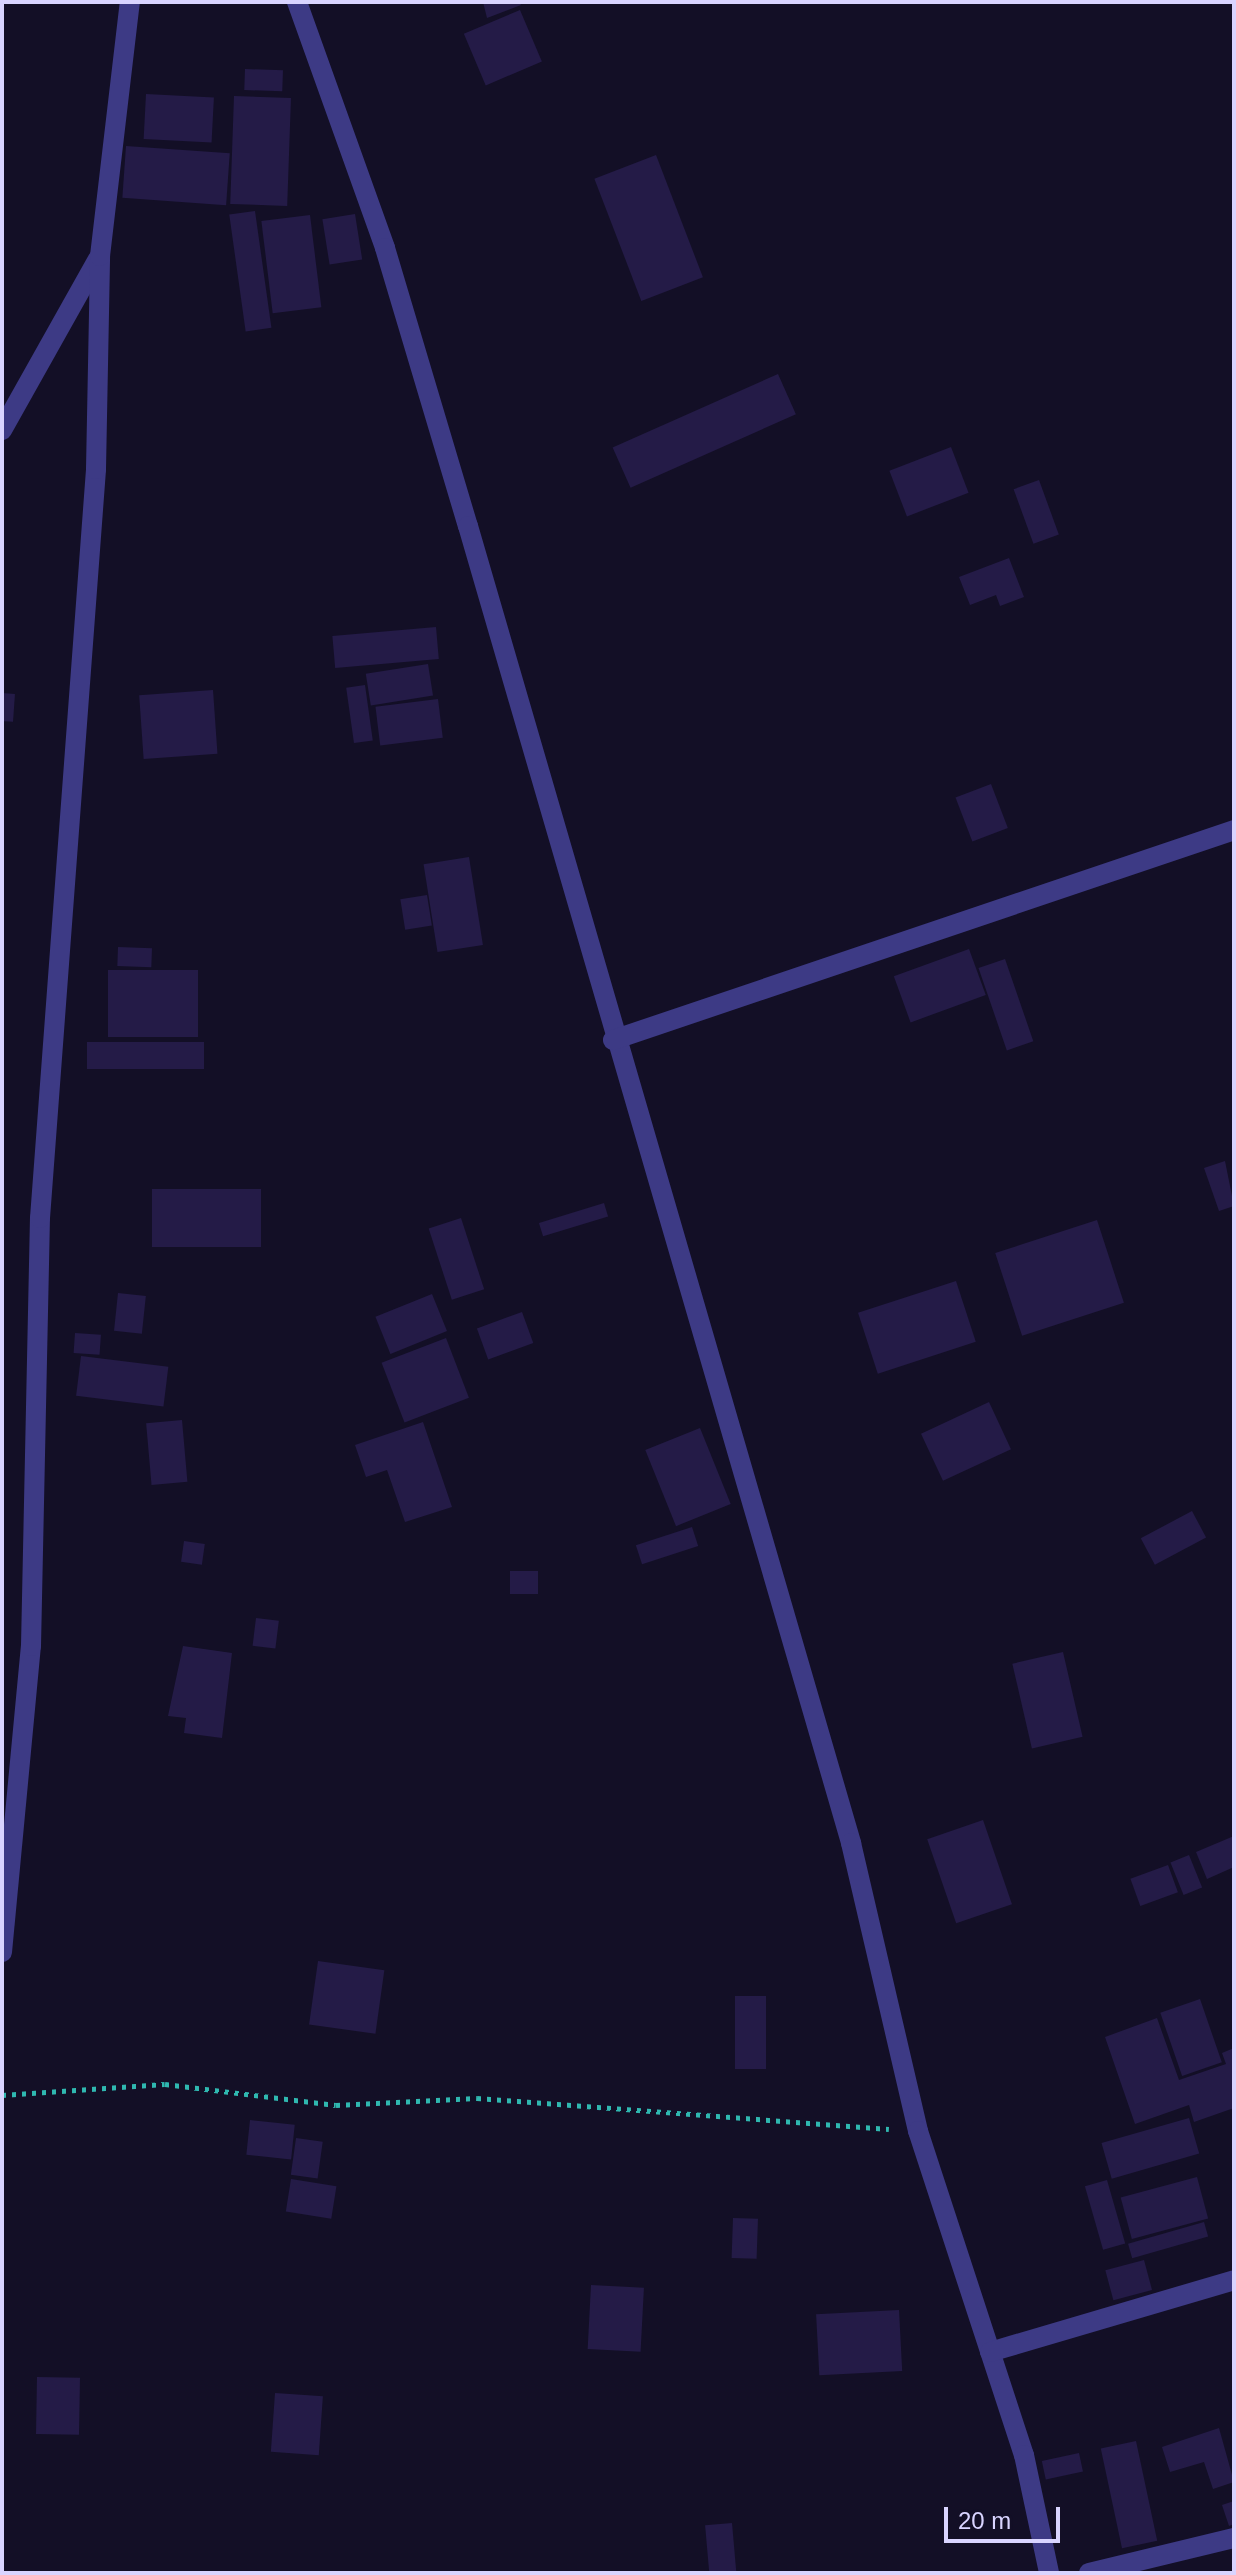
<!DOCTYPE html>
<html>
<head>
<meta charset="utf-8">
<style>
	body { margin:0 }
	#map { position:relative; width:1236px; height:2575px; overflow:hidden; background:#130f26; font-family:Arial,sans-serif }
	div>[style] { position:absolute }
	.building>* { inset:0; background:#241b47; transform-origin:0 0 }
	.path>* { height:5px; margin-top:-2.5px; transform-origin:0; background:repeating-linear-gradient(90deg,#2fb8b0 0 4px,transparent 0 10px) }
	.minor>* { height:20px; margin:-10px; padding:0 10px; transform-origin:10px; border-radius:10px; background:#3d3a85 }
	span { translate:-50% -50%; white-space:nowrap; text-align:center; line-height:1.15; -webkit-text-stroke:6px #130f26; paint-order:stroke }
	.frame { position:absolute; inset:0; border:4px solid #d9d4ff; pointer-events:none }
	.scale { position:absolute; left:944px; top:2507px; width:116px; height:36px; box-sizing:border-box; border:4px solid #d9d4ff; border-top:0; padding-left:10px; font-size:24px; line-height:28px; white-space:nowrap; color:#d9d4ff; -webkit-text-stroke:6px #130f26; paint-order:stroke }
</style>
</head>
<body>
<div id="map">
	<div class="building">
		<i style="clip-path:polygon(483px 2px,519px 2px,521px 5px,487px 18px)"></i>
		<i style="left:520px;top:10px;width:56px;height:61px;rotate:67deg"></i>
		<i style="left:245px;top:69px;width:38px;height:21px;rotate:2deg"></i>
		<i style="left:146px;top:94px;width:68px;height:45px;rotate:3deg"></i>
		<i style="left:234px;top:96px;width:57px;height:108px;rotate:2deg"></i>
		<i style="left:126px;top:146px;width:104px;height:52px;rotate:4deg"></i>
		<i style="left:656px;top:155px;width:131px;height:66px;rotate:69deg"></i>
		<i style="left:255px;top:211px;width:118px;height:26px;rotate:82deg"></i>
		<i style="left:355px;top:214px;width:46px;height:33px;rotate:81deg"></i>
		<i style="left:310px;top:215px;width:93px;height:49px;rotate:83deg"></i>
		<i style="left:778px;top:374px;width:44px;height:181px;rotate:66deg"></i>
		<i style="left:951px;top:447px;width:49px;height:66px;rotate:69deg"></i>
		<i style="left:1039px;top:480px;width:58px;height:27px;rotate:70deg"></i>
		<i style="clip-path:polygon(1009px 558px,1024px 597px,1000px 606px,996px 595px,970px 605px,959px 577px)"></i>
		<i style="left:436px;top:627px;width:32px;height:104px;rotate:85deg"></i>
		<i style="left:428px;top:664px;width:32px;height:63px;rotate:81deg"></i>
		<i style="left:365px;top:685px;width:56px;height:19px;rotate:82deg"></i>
		<i style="left:213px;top:690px;width:64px;height:74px;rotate:86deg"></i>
		<i style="left:2px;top:693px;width:13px;height:28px;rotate:4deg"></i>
		<i style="left:438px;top:699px;width:39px;height:63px;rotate:83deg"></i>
		<i style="left:991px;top:784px;width:47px;height:38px;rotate:69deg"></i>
		<i style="left:469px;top:857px;width:89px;height:46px;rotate:81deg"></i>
		<i style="left:427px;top:895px;width:31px;height:27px;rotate:81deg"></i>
		<i style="left:118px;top:947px;width:34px;height:19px;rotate:2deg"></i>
		<i style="left:969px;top:949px;width:49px;height:80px;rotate:70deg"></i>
		<i style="left:1005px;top:959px;width:87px;height:28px;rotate:71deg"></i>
		<i style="left:108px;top:970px;width:90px;height:67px"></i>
		<i style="left:87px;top:1042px;width:117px;height:27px"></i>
		<i style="clip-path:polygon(1225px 1161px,1234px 1206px,1219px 1211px,1204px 1168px)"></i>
		<i style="left:152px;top:1189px;width:109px;height:58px"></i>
		<i style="left:604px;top:1203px;width:14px;height:68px;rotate:73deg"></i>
		<i style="left:461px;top:1218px;width:75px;height:34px;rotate:72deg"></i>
		<i style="left:1097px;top:1220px;width:87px;height:107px;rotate:72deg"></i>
		<i style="left:956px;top:1281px;width:64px;height:103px;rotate:72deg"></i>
		<i style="left:118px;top:1293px;width:28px;height:38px;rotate:6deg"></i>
		<i style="left:432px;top:1294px;width:40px;height:61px;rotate:68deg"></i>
		<i style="left:522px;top:1312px;width:33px;height:48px;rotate:70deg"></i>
		<i style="left:75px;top:1333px;width:26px;height:20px;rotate:4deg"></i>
		<i style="left:446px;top:1338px;width:64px;height:69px;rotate:69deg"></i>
		<i style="left:81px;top:1356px;width:88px;height:40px;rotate:7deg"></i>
		<i style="left:989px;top:1402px;width:52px;height:75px;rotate:65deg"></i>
		<i style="left:182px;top:1420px;width:62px;height:36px;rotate:85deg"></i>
		<i style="clip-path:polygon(423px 1422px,452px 1507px,405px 1522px,387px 1470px,366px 1477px,355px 1445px)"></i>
		<i style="left:700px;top:1428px;width:82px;height:59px;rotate:68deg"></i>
		<i style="left:1192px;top:1511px;width:30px;height:58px;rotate:62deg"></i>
		<i style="left:692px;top:1527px;width:20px;height:59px;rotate:72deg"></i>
		<i style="left:184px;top:1541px;width:21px;height:21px;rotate:8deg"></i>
		<i style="left:510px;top:1571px;width:28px;height:23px"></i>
		<i style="left:256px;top:1618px;width:23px;height:28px;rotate:7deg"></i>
		<i style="clip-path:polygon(183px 1646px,232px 1653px,222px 1738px,184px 1733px,186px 1718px,168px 1716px)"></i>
		<i style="left:1063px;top:1652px;width:87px;height:52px;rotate:77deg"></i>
		<i style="left:983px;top:1820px;width:89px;height:59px;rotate:71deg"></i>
		<i style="clip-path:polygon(1234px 1836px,1234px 1867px,1207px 1879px,1196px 1852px)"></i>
		<i style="left:1189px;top:1855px;width:35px;height:20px;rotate:68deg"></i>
		<i style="left:1168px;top:1865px;width:29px;height:40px;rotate:70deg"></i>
		<i style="left:318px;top:1961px;width:67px;height:64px;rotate:8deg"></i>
		<i style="left:735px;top:1996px;width:31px;height:73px"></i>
		<i style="left:1200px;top:1999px;width:67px;height:42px;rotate:71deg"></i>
		<i style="clip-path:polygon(1157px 2018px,1179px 2080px,1226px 2064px,1222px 2053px,1234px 2048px,1234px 2108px,1194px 2122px,1189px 2105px,1135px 2124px,1105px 2037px)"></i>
		<i style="left:1189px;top:2118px;width:37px;height:91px;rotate:74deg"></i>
		<i style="left:250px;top:2120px;width:45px;height:35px;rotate:6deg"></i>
		<i style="left:296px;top:2138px;width:27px;height:37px;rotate:8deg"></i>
		<i style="left:1197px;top:2177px;width:43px;height:79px;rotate:75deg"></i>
		<i style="left:291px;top:2179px;width:46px;height:33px;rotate:9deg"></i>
		<i style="left:1107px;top:2180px;width:66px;height:23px;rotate:74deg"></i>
		<i style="left:733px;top:2218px;width:25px;height:40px;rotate:2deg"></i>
		<i style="left:1204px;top:2222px;width:15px;height:79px;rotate:74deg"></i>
		<i style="left:1144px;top:2260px;width:31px;height:40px;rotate:75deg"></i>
		<i style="left:591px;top:2285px;width:53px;height:64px;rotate:3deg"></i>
		<i style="left:899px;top:2310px;width:61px;height:83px;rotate:87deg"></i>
		<i style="left:37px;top:2377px;width:43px;height:57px;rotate:1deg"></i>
		<i style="left:275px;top:2393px;width:48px;height:59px;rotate:4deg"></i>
		<i style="clip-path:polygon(1219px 2428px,1234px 2482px,1213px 2489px,1204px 2462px,1170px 2472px,1162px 2447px)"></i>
		<i style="left:1136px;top:2441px;width:102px;height:36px;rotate:78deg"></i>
		<i style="left:1079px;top:2453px;width:19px;height:38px;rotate:78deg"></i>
		<i style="clip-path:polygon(1234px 2501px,1234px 2524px,1229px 2526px,1222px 2505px)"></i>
		<i style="left:732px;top:2523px;width:50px;height:27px;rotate:85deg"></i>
	</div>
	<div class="path">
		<i style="left:2px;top:2095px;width:163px;rotate:-3.9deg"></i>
		<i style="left:165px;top:2084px;width:172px;rotate:7deg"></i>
		<i style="left:336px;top:2105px;width:141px;rotate:-2.8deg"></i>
		<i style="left:477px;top:2098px;width:413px;rotate:4.3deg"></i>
	</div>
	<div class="minor">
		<i style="left:297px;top:2px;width:261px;rotate:70.3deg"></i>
		<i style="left:385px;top:248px;width:290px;rotate:73.4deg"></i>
		<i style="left:468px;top:526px;width:1372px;rotate:73.78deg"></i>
		<i style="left:851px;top:1843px;width:296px;rotate:76.9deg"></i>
		<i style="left:918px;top:2131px;width:341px;rotate:71.9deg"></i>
		<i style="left:1024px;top:2455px;width:121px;rotate:78deg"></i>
		<i style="left:2px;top:430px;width:196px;rotate:-60.7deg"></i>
		<i style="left:613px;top:1040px;width:656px;rotate:-18.68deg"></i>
		<i style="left:2px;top:1952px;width:307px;rotate:-84.6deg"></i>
		<i style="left:31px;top:1646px;width:428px;rotate:-88.8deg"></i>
		<i style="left:40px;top:1218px;width:751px;rotate:-85.72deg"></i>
		<i style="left:96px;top:469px;width:213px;rotate:-88.9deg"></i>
		<i style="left:100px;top:256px;width:256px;rotate:-83.3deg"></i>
		<i style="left:990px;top:2352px;width:254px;rotate:-16.4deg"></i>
		<i style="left:1089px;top:2573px;width:149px;rotate:-13.6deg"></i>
	</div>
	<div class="frame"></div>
	<div class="scale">20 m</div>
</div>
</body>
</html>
